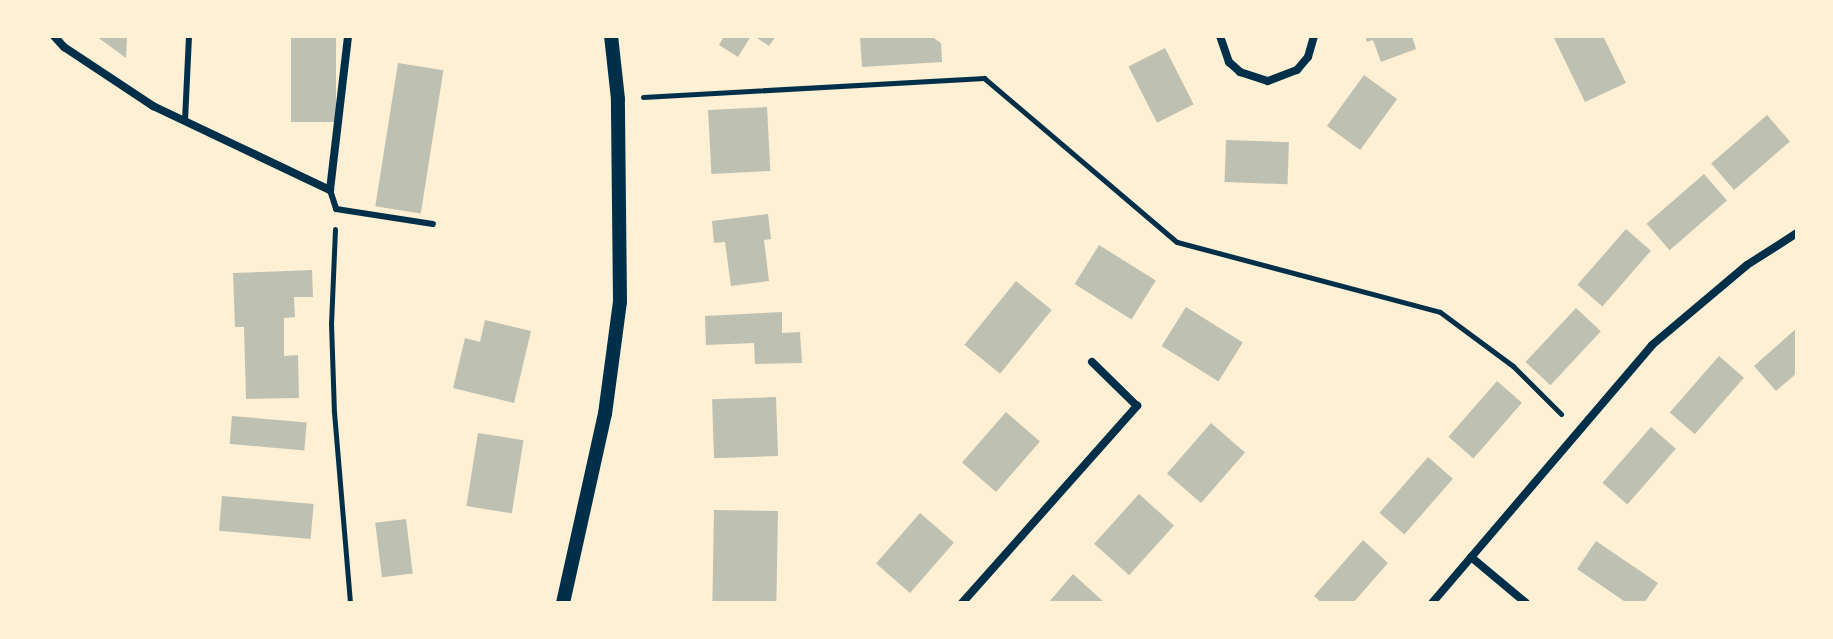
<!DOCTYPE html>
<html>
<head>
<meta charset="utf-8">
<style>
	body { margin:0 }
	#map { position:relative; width:1833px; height:639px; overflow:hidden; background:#fdf0d5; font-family:Inter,sans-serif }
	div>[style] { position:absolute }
	.building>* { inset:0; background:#bec0b2; transform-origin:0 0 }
	.path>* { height:5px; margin:-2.5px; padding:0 2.5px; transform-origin:2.5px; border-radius:2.5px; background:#003049 }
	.service>* { height:6px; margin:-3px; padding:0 3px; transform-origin:3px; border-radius:3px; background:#003049 }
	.minor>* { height:8px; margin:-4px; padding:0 4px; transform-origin:4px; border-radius:4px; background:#003049 }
	.tertiary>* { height:14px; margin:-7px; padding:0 7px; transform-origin:7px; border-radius:7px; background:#003049 }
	span { translate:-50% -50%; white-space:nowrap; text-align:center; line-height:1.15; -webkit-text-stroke:6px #fdf0d5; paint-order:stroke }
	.frame { position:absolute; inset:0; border:38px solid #fdf0d5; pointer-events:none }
</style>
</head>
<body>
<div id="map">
	<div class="building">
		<i style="clip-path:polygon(96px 36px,127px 36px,126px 58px)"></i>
		<i style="left:291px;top:36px;width:45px;height:86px"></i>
		<i style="clip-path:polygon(724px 36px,751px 36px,738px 57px,719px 45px)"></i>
		<i style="clip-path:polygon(754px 36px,776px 36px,769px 46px)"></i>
		<i style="clip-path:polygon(860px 36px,931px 36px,941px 43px,942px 62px,862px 67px)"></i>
		<i style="clip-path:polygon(1365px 36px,1412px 36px,1416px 49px,1381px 62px,1373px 40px,1367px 42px)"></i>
		<i style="clip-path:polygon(1553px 36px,1603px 36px,1626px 83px,1585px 102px)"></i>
		<i style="left:1165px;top:48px;width:63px;height:41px;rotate:63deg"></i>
		<i style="left:398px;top:63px;width:46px;height:145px;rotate:9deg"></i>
		<i style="left:1364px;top:75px;width:41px;height:63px;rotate:36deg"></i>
		<i style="left:767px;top:107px;width:64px;height:59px;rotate:87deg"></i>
		<i style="left:1767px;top:115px;width:35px;height:74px;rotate:49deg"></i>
		<i style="left:1226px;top:140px;width:63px;height:42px;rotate:2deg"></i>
		<i style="left:1704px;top:174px;width:35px;height:76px;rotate:49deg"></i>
		<i style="clip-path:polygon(768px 214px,771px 239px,764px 240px,769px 281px,731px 286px,725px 242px,714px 243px,712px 221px)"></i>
		<i style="left:1626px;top:229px;width:33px;height:74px;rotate:41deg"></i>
		<i style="left:1099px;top:245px;width:67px;height:46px;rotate:32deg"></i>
		<i style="clip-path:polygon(312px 270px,313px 297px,294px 297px,295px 317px,284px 318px,284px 356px,298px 355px,299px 398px,246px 399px,244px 327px,235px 327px,233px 273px)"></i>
		<i style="left:1016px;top:281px;width:46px;height:82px;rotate:39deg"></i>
		<i style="left:1186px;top:307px;width:67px;height:46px;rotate:32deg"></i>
		<i style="left:1576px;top:308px;width:34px;height:74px;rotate:43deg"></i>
		<i style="clip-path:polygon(782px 312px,782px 333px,800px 332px,802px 363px,755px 364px,754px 343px,706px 345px,705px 316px)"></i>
		<i style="clip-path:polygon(485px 320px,531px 331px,514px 403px,453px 388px,465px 338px,480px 342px)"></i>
		<i style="clip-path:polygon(1797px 328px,1797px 373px,1776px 391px,1754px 366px)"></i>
		<i style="left:1719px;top:356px;width:33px;height:75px;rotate:41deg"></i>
		<i style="left:1497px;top:381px;width:33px;height:74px;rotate:41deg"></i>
		<i style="left:776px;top:397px;width:59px;height:64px;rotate:88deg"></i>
		<i style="left:1006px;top:412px;width:45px;height:67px;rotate:41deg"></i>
		<i style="left:232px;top:416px;width:75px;height:28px;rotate:5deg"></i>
		<i style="left:1211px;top:423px;width:45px;height:67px;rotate:41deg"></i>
		<i style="left:1651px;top:427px;width:33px;height:74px;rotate:41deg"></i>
		<i style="left:478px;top:433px;width:46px;height:74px;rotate:9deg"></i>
		<i style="left:1428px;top:457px;width:33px;height:74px;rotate:41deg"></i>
		<i style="left:1139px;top:494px;width:47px;height:67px;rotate:42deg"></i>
		<i style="left:222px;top:496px;width:92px;height:35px;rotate:5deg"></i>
		<i style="left:714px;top:510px;width:64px;height:93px;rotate:1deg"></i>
		<i style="left:920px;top:513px;width:45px;height:67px;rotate:41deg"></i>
		<i style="left:406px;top:519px;width:55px;height:31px;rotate:83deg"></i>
		<i style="clip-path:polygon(1363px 540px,1388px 563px,1353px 603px,1322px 603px,1314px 596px)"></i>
		<i style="clip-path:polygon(1596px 541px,1658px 583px,1644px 603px,1627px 603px,1577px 569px)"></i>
		<i style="clip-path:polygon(1073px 574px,1105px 603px,1048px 603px)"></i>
	</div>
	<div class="path">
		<i style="left:643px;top:97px;width:342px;rotate:-3.2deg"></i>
		<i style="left:984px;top:78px;width:253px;rotate:40.4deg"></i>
		<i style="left:1177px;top:242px;width:272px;rotate:14.9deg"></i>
		<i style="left:1440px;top:312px;width:91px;rotate:36.5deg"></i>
		<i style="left:1513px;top:366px;width:68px;rotate:45deg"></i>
		<i style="left:335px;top:229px;width:94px;rotate:92.4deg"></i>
		<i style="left:331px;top:323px;width:89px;rotate:88.1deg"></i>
		<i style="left:334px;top:412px;width:192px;rotate:85.2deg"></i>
	</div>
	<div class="service">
		<i style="left:185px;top:121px;width:85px;rotate:-87.3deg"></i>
		<i style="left:330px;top:190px;width:20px;rotate:72deg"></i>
		<i style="left:336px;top:209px;width:98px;rotate:8.8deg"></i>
	</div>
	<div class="minor">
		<i style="left:54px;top:36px;width:15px;rotate:48deg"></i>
		<i style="left:64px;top:47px;width:107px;rotate:33.5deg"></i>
		<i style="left:153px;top:106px;width:196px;rotate:25.4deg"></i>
		<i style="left:330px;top:190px;width:155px;rotate:-83.3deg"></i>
		<i style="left:1220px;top:36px;width:28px;rotate:71deg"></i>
		<i style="left:1229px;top:62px;width:15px;rotate:42deg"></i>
		<i style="left:1240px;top:72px;width:29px;rotate:18deg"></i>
		<i style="left:1268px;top:81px;width:31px;rotate:-21deg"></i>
		<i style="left:1297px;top:70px;width:17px;rotate:-50deg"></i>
		<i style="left:1308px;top:57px;width:22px;rotate:-74deg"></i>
		<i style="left:1471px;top:557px;width:72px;rotate:39.9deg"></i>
		<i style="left:962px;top:603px;width:264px;rotate:-48.4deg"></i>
		<i style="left:1137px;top:406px;width:63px;rotate:-135.6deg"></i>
		<i style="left:1432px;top:603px;width:339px;rotate:-49.5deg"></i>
		<i style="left:1652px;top:345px;width:124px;rotate:-40.1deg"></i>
		<i style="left:1747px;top:265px;width:59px;rotate:-32.6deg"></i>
	</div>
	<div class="tertiary">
		<i style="left:563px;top:603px;width:194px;rotate:-77.5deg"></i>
		<i style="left:605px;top:414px;width:113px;rotate:-82.4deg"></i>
		<i style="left:620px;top:302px;width:203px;rotate:-90.6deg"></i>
		<i style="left:618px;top:99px;width:63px;rotate:-96.3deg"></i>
	</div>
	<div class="frame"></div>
</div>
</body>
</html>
